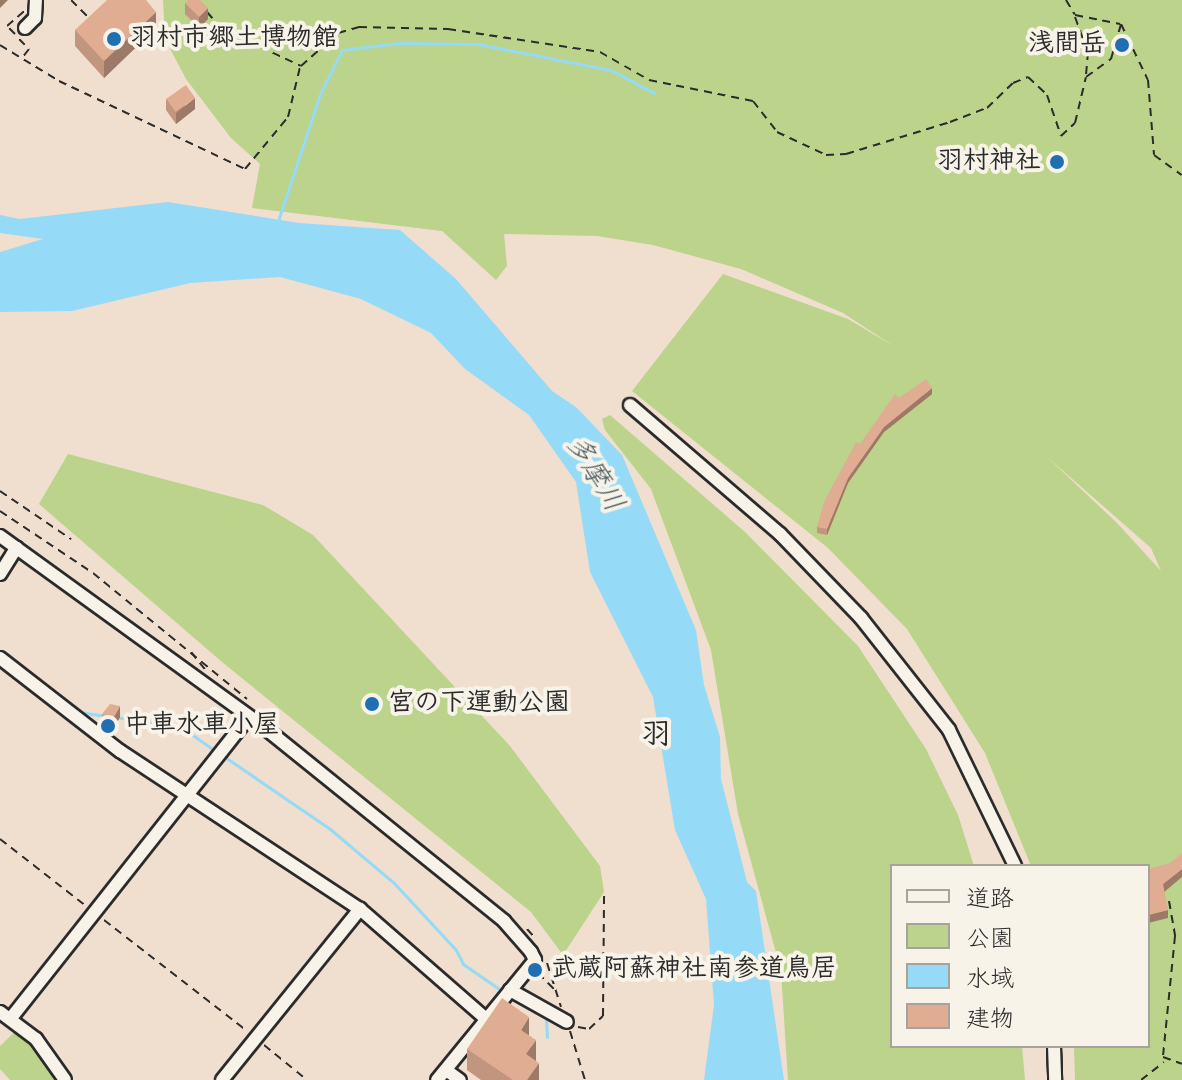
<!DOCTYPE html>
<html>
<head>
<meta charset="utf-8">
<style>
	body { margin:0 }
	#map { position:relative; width:1182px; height:1080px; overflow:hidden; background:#f0dece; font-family:Mynerve,"Klee One",sans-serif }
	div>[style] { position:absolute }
	.green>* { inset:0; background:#bbd38a }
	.water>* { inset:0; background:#95dbf7 }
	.stream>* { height:3px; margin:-1.5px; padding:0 1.5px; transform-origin:1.5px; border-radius:1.5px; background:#95dbf7 }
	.path>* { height:2px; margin-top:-1px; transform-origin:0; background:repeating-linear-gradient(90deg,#2b2b2b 0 8px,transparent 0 14px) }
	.roads { filter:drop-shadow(2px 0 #2b2b2b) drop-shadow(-2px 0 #2b2b2b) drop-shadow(0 2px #2b2b2b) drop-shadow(0 -2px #2b2b2b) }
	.minor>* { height:12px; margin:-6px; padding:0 6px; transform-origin:6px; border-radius:6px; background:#f7f3e8 }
	.wall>* { inset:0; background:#c1957e }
	.shaded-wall>* { inset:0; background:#9d7967 }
	.building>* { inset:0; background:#e0ad93; transform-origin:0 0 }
	.dots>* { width:22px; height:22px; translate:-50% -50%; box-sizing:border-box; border:4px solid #f7f3e8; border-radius:50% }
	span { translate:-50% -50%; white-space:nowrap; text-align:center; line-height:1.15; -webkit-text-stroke:8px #f7f3e8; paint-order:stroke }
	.poi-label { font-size:26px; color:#2b2b2b; font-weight:700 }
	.left { translate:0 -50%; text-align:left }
	.right { translate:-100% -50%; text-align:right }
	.water-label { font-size:28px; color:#46575e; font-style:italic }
	.quarter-label { font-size:30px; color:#2b2b2b; font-weight:700 }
	.legend { position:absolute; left:890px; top:864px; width:260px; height:184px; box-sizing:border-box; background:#f7f3e8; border:2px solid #a5a39c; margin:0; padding:10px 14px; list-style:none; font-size:24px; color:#2b2b2b }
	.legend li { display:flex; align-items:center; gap:16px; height:40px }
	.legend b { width:40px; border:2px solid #a5a39c }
</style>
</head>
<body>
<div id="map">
	<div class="green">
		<i style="clip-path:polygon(evenodd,163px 0,1182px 0,1182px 1080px,1075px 1080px,1074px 1046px,1148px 1046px,1148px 866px,1031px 866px,985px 753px,907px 629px,828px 548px,632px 391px,723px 274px,848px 319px,895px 347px,843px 313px,741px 269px,653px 245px,597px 236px,504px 234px,507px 266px,496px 280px,442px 231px,252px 208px,260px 164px,231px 138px,186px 79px,165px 39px,163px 0,1046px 456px,1151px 548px,1161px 571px,1117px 523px,1046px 456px)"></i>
		<i style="clip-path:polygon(610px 415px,745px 532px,858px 646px,926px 749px,958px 815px,974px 866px,892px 866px,892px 1046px,1022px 1046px,1025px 1080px,788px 1080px,781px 971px,738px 814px,711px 650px,651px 489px,605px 430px,602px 419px)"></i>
		<i style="clip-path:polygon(68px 454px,263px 505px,313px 535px,510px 746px,600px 866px,604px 892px,563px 955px,531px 912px,222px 662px,39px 504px)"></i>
		<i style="clip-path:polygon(19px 1028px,36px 1044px,60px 1080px,10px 1080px,0 1069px,0 1046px)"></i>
	</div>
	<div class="water">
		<i style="clip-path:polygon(168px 202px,299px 223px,400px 230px,456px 279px,552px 391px,576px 407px,622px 455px,696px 630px,704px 685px,720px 737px,721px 779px,747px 882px,756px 891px,784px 1080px,704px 1080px,714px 1005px,706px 899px,675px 830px,653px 697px,590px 572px,576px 482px,529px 415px,465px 369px,431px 333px,361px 299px,280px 277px,190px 283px,72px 311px,0 312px,0 252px,43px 239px,0 233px,0 215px,20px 219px)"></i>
	</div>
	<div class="stream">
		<i style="left:278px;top:221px;width:134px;rotate:-71.7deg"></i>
		<i style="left:320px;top:94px;width:49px;rotate:-63.4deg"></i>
		<i style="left:342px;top:50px;width:56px;rotate:-7.1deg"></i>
		<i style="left:398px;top:43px;width:80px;rotate:0.7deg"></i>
		<i style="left:478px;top:44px;width:136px;rotate:11.1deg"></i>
		<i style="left:611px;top:70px;width:49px;rotate:28.1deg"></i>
		<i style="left:61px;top:698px;width:24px;rotate:36deg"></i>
		<i style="left:80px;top:712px;width:24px;rotate:9deg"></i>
		<i style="left:116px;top:717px;width:69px;rotate:10deg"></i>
		<i style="left:184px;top:729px;width:39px;rotate:35deg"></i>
		<i style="left:222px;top:755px;width:131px;rotate:34.4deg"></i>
		<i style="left:330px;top:829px;width:84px;rotate:40.2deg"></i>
		<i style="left:394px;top:883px;width:91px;rotate:47.2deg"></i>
		<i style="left:456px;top:950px;width:16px;rotate:63deg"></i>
		<i style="left:463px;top:964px;width:51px;rotate:34.6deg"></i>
		<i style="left:529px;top:1007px;width:20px;rotate:33deg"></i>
		<i style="left:546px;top:1018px;width:19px;rotate:87deg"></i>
	</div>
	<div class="path">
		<i style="left:71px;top:0;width:23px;rotate:45deg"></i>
		<i style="left:1066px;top:0;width:17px;rotate:59deg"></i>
		<i style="left:1075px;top:15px;width:46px;rotate:11.3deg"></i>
		<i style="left:207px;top:12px;width:23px;rotate:49deg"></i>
		<i style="left:222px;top:29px;width:87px;rotate:25.1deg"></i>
		<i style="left:301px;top:66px;width:50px;rotate:-41.7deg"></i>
		<i style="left:338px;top:33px;width:22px;rotate:-16deg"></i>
		<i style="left:359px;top:27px;width:89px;rotate:1.3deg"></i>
		<i style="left:448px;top:29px;width:154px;rotate:8.6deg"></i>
		<i style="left:600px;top:52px;width:56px;rotate:29.7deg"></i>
		<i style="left:649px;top:80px;width:106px;rotate:11.4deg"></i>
		<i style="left:753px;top:101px;width:39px;rotate:52deg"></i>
		<i style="left:777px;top:132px;width:54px;rotate:25.1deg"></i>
		<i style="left:826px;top:155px;width:20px;rotate:-3deg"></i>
		<i style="left:846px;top:154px;width:109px;rotate:-17.1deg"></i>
		<i style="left:950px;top:122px;width:40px;rotate:-21deg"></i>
		<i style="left:987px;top:108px;width:36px;rotate:-44deg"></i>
		<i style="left:1013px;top:83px;width:16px;rotate:-22deg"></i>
		<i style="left:1028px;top:77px;width:26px;rotate:43deg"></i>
		<i style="left:1047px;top:95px;width:43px;rotate:71.1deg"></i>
		<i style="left:1061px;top:136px;width:19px;rotate:-43deg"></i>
		<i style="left:1075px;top:123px;width:47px;rotate:-76.6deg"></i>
		<i style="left:1086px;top:77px;width:31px;rotate:-36deg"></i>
		<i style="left:1111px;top:59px;width:36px;rotate:-74deg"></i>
		<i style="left:1121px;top:24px;width:62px;rotate:64.3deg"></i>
		<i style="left:1148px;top:80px;width:75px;rotate:85.4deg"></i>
		<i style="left:1154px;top:155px;width:34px;rotate:36deg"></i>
		<i style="left:1075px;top:17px;width:37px;rotate:70deg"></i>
		<i style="left:1088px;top:52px;width:24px;rotate:95deg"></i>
		<i style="left:15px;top:34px;width:11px;rotate:-135deg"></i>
		<i style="left:7px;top:26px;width:23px;rotate:-41deg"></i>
		<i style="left:19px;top:39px;width:14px;rotate:45deg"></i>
		<i style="left:29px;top:49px;width:11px;rotate:128deg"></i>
		<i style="left:0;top:45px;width:69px;rotate:31.4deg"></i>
		<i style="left:59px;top:81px;width:206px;rotate:25.3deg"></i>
		<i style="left:245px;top:169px;width:67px;rotate:-50.4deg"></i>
		<i style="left:288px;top:117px;width:51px;rotate:-76.5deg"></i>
		<i style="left:0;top:491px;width:86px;rotate:34.1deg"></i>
		<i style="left:0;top:511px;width:112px;rotate:33.7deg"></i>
		<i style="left:93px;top:573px;width:199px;rotate:39.3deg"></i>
		<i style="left:191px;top:652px;width:22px;rotate:51deg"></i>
		<i style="left:0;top:839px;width:109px;rotate:37.9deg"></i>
		<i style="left:1169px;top:901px;width:36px;rotate:80deg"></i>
		<i style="left:1175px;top:936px;width:122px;rotate:95.7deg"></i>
		<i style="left:1163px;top:1057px;width:20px;rotate:20deg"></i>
		<i style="left:104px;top:920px;width:181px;rotate:37.8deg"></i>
		<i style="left:527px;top:929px;width:13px;rotate:48deg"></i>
		<i style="left:547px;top:963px;width:46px;rotate:72.3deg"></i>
		<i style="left:538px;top:973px;width:25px;rotate:45deg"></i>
		<i style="left:578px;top:1027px;width:11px;rotate:10deg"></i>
		<i style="left:589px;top:1029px;width:19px;rotate:-43deg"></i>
		<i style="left:603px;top:1016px;width:124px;rotate:-89.5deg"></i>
		<i style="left:570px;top:1031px;width:51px;rotate:73deg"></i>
		<i style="left:264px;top:1045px;width:55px;rotate:39.1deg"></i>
		<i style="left:1141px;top:1080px;width:29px;rotate:-38deg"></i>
	</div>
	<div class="roads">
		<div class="minor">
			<i style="left:25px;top:28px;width:14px;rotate:-45deg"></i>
			<i style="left:35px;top:18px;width:18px;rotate:-87deg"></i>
			<i style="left:630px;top:405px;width:198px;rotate:40.7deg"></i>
			<i style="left:780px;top:534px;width:117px;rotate:46deg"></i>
			<i style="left:861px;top:618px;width:142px;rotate:51.8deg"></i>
			<i style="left:949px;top:730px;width:151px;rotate:64.1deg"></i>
			<i style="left:0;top:536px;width:321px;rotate:35.9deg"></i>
			<i style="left:260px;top:724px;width:314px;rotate:38.9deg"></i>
			<i style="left:504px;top:921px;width:41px;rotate:48.9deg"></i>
			<i style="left:531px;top:952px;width:9px;rotate:63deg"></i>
			<i style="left:535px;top:960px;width:155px;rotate:129.2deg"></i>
			<i style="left:0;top:574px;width:31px;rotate:-58deg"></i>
			<i style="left:0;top:658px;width:152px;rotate:37.8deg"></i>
			<i style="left:120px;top:751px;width:287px;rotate:33.4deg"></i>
			<i style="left:360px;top:909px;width:167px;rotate:41.1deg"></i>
			<i style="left:510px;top:990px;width:65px;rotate:29.3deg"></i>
			<i style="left:0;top:1012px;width:45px;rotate:36.9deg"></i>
			<i style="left:36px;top:1039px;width:50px;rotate:54.7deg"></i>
			<i style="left:11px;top:1018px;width:381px;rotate:-51.7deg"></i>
			<i style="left:1054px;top:1046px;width:34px;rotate:88deg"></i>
			<i style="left:446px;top:1070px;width:17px;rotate:36deg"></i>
			<i style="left:222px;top:1080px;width:220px;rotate:-51.1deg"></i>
		</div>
	</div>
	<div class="wall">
		<i style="clip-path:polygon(185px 3px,208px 19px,199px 28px,185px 14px)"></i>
		<i style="clip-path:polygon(156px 28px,104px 78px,75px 46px,75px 30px)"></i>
		<i style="clip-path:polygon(166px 99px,195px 109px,176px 124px,166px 110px)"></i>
		<i style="clip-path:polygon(932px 394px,884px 432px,848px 483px,827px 535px,817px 533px,817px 527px,860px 444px,899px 398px)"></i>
		<i style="clip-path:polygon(102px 714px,120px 717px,111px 733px,102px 725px)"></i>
		<i style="clip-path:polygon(529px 1036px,539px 1080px,481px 1080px,467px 1070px,467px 1049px)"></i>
	</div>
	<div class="shaded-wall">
		<i style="clip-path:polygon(0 0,8px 0,0 8px)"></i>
		<i style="clip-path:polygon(208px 8px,208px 19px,199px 28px,199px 17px)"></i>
		<i style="clip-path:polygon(156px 12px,156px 28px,104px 78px,104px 61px)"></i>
		<i style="clip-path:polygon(195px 98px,195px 109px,176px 124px,176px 113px)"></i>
		<i style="clip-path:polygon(932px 388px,932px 394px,884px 432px,848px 483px,827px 535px,827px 529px,848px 478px,884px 427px)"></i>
		<i style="clip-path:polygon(120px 706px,120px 717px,111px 733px,111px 722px)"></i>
		<i style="clip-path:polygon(1182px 869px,1182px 877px,1163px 893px,1163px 884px)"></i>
		<i style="clip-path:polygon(1168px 910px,1168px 918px,1148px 923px,1148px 915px)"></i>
		<i style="clip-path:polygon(529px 1017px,529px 1039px,521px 1030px)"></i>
		<i style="clip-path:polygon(536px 1040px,536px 1062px,526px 1054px)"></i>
		<i style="clip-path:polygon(539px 1063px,539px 1080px,527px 1080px)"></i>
	</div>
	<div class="building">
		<i style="clip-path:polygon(107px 0,146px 0,156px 12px,104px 61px,75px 30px)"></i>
		<i style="clip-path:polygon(188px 0,200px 0,208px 8px,199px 17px,185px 3px)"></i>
		<i style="left:186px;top:85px;width:16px;height:24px;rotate:55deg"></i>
		<i style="clip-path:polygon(926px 379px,932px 388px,884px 427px,848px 478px,827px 529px,817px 527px,824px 502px,856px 442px,860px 444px,895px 394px,899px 398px)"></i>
		<i style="clip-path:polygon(110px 704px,120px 706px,111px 722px,102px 714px)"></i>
		<i style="clip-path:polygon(1182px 853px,1182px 869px,1163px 884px,1168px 910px,1148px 915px,1148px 869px,1170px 863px)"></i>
		<i style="clip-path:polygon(502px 998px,529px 1017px,521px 1030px,536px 1040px,526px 1054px,539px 1063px,527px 1080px,513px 1080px,467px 1049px)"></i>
	</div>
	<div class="dots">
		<i style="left:114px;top:39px;background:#1f6fb2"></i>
		<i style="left:1122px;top:45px;background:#1f6fb2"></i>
		<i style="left:1057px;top:162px;background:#1f6fb2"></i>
		<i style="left:372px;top:704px;background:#1f6fb2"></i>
		<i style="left:108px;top:726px;background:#1f6fb2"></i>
		<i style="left:535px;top:970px;background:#1f6fb2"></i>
	</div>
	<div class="poi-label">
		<span class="left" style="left:130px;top:39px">羽村市郷土博物館</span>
		<span class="right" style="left:1106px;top:45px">浅間岳</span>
		<span class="right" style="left:1041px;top:162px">羽村神社</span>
		<span class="left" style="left:388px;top:704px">宮の下運動公園</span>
		<span class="left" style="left:124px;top:726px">中車水車小屋</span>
		<span class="left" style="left:551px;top:970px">武蔵阿蘇神社南参道鳥居</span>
	</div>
	<div class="water-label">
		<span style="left:594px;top:474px;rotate:59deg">多摩川</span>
	</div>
	<div class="quarter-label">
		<span style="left:656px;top:735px">羽</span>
	</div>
	<ul class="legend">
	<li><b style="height:10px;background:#f7f3e8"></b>道路</li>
	<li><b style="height:22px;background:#bbd38a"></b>公園</li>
	<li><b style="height:22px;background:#95dbf7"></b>水域</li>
	<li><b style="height:22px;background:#e0ad93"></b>建物</li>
	</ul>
</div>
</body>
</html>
